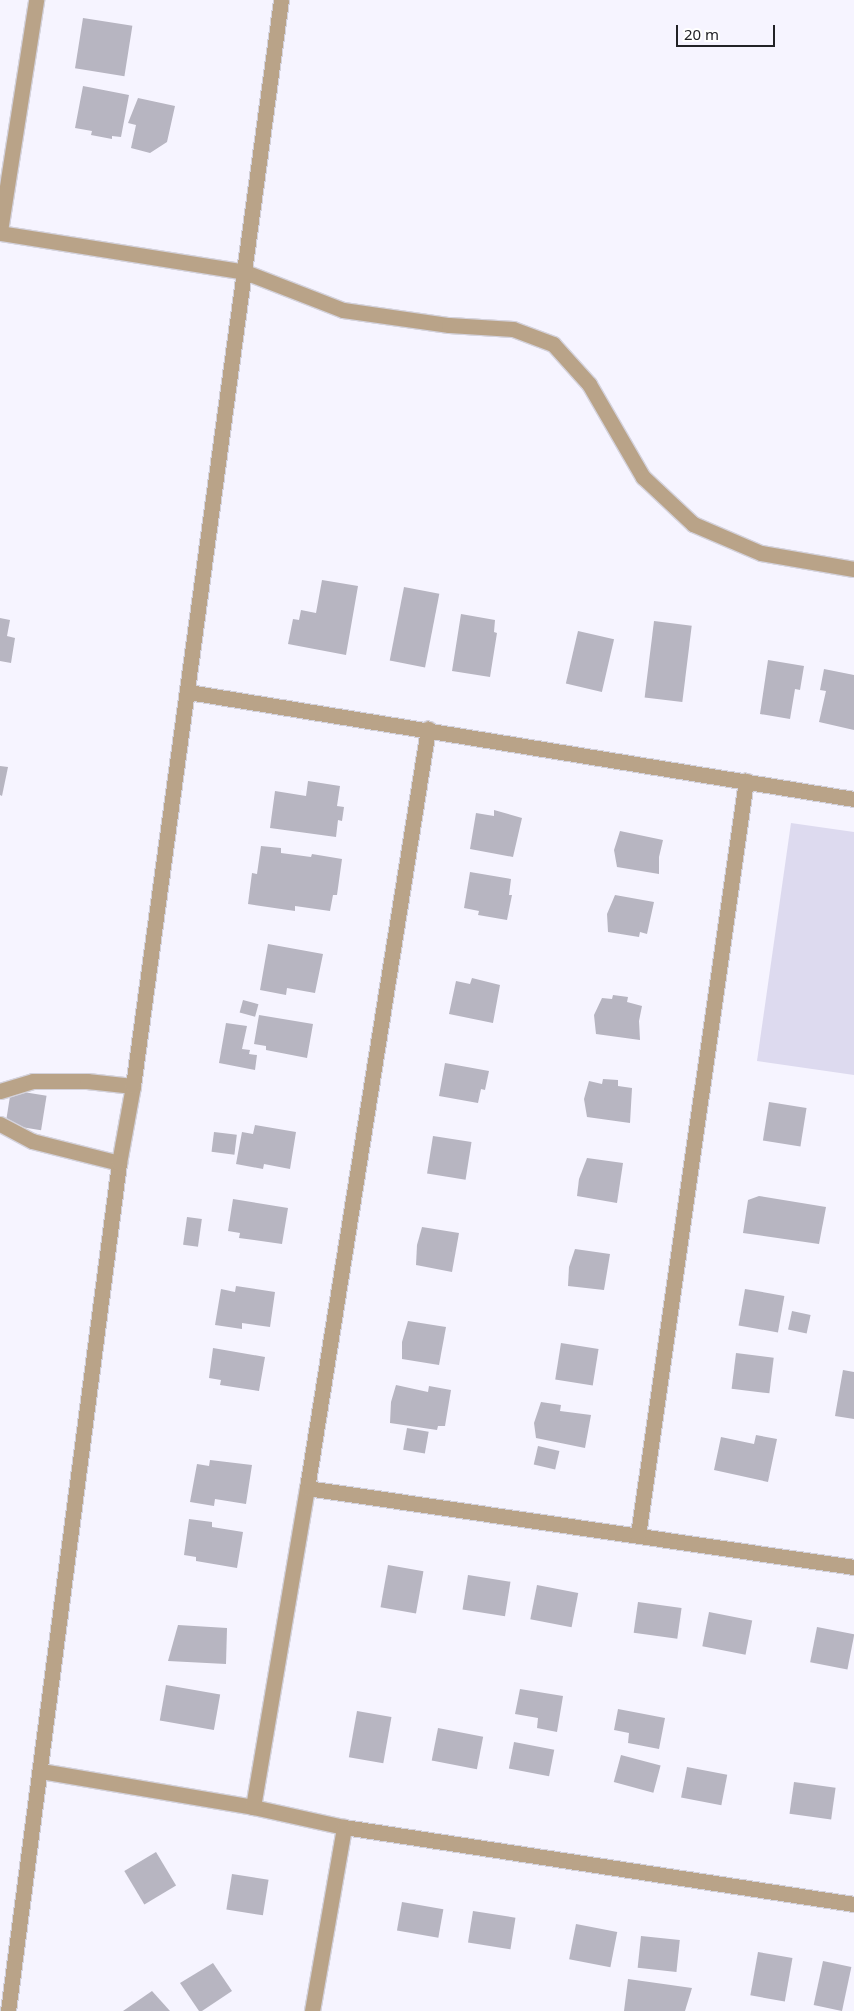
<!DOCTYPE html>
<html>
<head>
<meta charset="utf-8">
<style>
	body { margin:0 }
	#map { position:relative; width:854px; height:2011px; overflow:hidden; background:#f6f4ff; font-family:"Noto Sans",sans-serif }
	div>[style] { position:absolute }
	.green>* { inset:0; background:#dddaef }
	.building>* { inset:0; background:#b7b5c1; transform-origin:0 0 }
	.roads { filter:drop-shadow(1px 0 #d4d2dc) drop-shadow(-1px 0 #d4d2dc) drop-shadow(0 1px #d4d2dc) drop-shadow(0 -1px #d4d2dc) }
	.minor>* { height:15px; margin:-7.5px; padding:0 7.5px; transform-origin:7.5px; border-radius:7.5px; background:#b9a388 }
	span { translate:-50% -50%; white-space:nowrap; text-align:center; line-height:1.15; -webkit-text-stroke:4.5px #fff; paint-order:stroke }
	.scale { position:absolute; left:676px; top:25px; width:99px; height:22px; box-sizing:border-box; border:2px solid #222226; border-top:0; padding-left:6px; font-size:15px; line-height:18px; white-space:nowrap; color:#222226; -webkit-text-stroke:4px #fff; paint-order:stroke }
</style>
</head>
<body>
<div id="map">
	<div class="green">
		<i style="clip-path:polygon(791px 823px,854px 832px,854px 1075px,757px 1061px)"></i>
	</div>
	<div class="building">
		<i style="left:83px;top:18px;width:50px;height:51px;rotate:9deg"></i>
		<i style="clip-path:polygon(83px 86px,129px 95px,121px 137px,112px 136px,112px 139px,91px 135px,92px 131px,75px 128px)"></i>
		<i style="clip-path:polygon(138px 98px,175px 106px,167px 142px,150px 153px,131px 148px,136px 125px,128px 123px)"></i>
		<i style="clip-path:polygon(322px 580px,358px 586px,346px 655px,288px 644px,293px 619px,299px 620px,301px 610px,316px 613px)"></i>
		<i style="left:404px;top:587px;width:36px;height:75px;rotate:11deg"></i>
		<i style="clip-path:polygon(461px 614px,495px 620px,494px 632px,497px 633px,490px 677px,452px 671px)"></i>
		<i style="clip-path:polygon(0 618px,10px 620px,7px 636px,15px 638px,11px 663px,0 661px)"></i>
		<i style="left:654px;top:621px;width:38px;height:77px;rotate:7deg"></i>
		<i style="left:578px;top:631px;width:37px;height:54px;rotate:13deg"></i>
		<i style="clip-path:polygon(768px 660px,804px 666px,800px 690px,795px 689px,790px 719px,760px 714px)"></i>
		<i style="clip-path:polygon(824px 669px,854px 675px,854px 730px,819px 722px,826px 691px,820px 690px)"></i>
		<i style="clip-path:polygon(0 766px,8px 767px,2px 796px,0 795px)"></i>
		<i style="clip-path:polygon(308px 781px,340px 786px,337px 806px,344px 807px,342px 821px,338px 820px,336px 837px,270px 828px,275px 791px,306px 796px)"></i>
		<i style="clip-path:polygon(494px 810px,522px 818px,513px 857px,470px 849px,476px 813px,494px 816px)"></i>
		<i style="clip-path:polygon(620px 831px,663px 840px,659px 857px,659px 874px,617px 867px,614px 850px)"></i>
		<i style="clip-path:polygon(261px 846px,281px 848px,281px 853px,311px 857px,312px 854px,342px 859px,337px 895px,333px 895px,330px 911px,295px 906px,295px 911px,248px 904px,252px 873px,257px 874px)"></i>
		<i style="clip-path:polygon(470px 872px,511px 879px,509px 895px,512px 895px,507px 920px,478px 915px,479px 911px,464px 908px)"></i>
		<i style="clip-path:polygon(615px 895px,654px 902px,647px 934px,640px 932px,639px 937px,608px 932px,607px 914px)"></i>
		<i style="clip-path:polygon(268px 944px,323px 954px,315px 993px,287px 988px,286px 995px,260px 990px)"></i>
		<i style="clip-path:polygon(472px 978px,500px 985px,493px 1023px,449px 1014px,456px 981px,470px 984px)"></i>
		<i style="clip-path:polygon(613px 995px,628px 997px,627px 1002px,642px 1006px,639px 1021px,640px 1040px,596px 1034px,594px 1015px,602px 998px,612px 999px)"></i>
		<i style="left:243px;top:1000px;width:16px;height:13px;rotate:15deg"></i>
		<i style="clip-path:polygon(259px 1015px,313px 1024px,307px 1058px,266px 1050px,266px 1046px,254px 1044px)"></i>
		<i style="clip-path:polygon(226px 1023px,247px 1026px,242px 1049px,250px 1050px,249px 1054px,257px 1055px,255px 1070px,219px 1063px)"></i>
		<i style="clip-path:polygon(445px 1063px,489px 1071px,485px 1090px,481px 1089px,478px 1103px,439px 1096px)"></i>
		<i style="clip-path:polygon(603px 1079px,618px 1080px,618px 1086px,632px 1088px,630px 1123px,587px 1117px,584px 1099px,589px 1081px,602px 1084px)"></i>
		<i style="left:11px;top:1090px;width:36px;height:35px;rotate:9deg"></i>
		<i style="left:769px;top:1102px;width:38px;height:39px;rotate:9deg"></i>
		<i style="clip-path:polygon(255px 1125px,296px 1132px,290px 1169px,264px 1164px,263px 1169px,236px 1164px,242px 1132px,253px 1134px)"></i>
		<i style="left:214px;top:1132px;width:23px;height:20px;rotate:7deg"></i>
		<i style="left:433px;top:1136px;width:39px;height:38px;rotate:9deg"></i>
		<i style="clip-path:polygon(587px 1158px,623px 1163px,617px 1203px,577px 1196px,579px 1179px)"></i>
		<i style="clip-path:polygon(759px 1196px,826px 1207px,819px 1244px,743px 1233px,748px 1200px)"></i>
		<i style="clip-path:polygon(233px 1199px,288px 1208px,282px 1244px,239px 1238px,240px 1233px,228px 1231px)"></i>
		<i style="left:187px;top:1217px;width:15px;height:28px;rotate:8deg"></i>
		<i style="clip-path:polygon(422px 1227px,459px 1233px,452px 1272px,416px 1265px,417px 1245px)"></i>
		<i style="clip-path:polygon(575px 1249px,610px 1254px,604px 1290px,568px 1286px,569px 1267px)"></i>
		<i style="clip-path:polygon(236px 1286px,275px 1292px,270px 1327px,242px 1323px,242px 1329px,215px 1325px,221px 1289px,235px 1292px)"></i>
		<i style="left:745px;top:1289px;width:40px;height:37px;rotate:10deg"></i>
		<i style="left:792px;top:1311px;width:19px;height:19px;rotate:12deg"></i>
		<i style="clip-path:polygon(408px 1321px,446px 1327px,439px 1365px,402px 1359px,402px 1342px)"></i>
		<i style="left:561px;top:1343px;width:38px;height:37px;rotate:9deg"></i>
		<i style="clip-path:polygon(213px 1348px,265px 1357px,259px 1391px,220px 1385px,221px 1380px,209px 1378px)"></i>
		<i style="left:736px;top:1353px;width:38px;height:36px;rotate:7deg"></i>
		<i style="clip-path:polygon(843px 1370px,854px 1372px,854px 1419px,835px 1416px)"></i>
		<i style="clip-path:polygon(396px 1385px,428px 1392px,429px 1386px,451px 1390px,445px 1426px,438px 1426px,437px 1430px,390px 1423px,391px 1402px)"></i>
		<i style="clip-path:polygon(541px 1402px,561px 1405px,560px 1411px,591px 1415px,585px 1448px,536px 1438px,534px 1423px)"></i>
		<i style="left:407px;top:1428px;width:22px;height:22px;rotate:10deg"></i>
		<i style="clip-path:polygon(756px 1435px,777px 1439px,768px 1482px,714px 1470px,721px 1437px,754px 1444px)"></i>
		<i style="left:538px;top:1446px;width:22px;height:19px;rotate:13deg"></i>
		<i style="clip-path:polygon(210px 1460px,252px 1465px,246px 1504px,215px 1499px,214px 1506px,190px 1502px,197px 1464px,209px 1466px)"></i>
		<i style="clip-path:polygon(189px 1519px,212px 1522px,212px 1527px,243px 1532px,237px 1568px,196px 1561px,196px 1557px,184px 1555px)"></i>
		<i style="left:388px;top:1565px;width:36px;height:43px;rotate:10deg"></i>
		<i style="left:468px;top:1575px;width:43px;height:35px;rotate:9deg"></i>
		<i style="left:537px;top:1585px;width:42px;height:35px;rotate:11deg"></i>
		<i style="left:638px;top:1602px;width:44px;height:31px;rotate:8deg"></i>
		<i style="left:709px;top:1612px;width:44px;height:35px;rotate:11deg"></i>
		<i style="clip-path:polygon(178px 1625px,227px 1628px,226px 1664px,168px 1661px)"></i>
		<i style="left:817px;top:1627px;width:38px;height:36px;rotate:11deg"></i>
		<i style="left:166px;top:1685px;width:55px;height:36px;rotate:10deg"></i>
		<i style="clip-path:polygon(520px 1689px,563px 1696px,557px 1732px,537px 1728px,538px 1718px,515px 1714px)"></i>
		<i style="clip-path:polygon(618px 1709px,665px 1718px,659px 1749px,628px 1743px,629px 1733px,614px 1730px)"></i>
		<i style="left:357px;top:1711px;width:35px;height:47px;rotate:10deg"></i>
		<i style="left:438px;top:1728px;width:46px;height:33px;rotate:11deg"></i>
		<i style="left:514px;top:1742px;width:41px;height:27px;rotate:11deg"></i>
		<i style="left:621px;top:1755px;width:41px;height:28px;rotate:15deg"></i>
		<i style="left:687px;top:1767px;width:41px;height:31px;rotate:11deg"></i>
		<i style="left:794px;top:1782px;width:42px;height:32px;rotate:8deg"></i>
		<i style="left:156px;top:1852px;width:39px;height:37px;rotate:59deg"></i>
		<i style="left:232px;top:1874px;width:37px;height:36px;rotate:9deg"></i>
		<i style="left:402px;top:1902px;width:42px;height:29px;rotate:10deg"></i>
		<i style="left:473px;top:1911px;width:43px;height:32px;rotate:9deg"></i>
		<i style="left:576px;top:1924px;width:42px;height:36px;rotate:11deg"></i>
		<i style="left:641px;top:1936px;width:39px;height:32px;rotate:6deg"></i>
		<i style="left:758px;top:1952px;width:35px;height:44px;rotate:10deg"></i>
		<i style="left:823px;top:1961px;width:29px;height:45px;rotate:12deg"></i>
		<i style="clip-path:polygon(213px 1963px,232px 1991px,202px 2011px,199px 2011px,180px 1983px)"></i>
		<i style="clip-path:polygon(628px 1979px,692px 1988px,685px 2011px,624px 2011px)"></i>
		<i style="clip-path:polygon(152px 1991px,170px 2011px,123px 2011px)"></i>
	</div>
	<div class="roads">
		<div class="minor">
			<i style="left:0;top:231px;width:234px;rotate:-81.1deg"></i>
			<i style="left:0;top:233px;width:248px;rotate:9deg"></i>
			<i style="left:245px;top:272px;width:105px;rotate:21.2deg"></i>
			<i style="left:343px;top:310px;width:107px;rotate:8.1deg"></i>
			<i style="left:449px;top:325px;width:64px;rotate:3.6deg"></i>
			<i style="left:513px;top:329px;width:43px;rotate:20.6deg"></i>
			<i style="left:553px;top:344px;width:54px;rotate:48deg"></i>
			<i style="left:589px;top:384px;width:108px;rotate:59.9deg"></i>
			<i style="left:643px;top:477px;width:69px;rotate:43.2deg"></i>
			<i style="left:693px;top:524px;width:74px;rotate:23.1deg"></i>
			<i style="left:761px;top:553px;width:94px;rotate:9.8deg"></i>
			<i style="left:188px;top:692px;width:675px;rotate:9.13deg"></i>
			<i style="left:0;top:1091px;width:34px;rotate:-17deg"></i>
			<i style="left:33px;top:1081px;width:54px"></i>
			<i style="left:87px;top:1081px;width:46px;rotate:6.2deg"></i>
			<i style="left:0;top:1124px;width:36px;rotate:28deg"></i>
			<i style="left:32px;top:1141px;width:90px;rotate:14.2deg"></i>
			<i style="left:307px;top:1488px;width:553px;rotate:8.22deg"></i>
			<i style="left:638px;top:1535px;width:762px;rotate:-81.85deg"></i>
			<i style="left:41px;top:1771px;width:215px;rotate:9.6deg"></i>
			<i style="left:253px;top:1807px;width:93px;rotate:12.4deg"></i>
			<i style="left:344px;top:1827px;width:516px;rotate:8.59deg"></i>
			<i style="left:253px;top:1807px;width:324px;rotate:-80.4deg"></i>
			<i style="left:307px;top:1488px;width:769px;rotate:-80.94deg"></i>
			<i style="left:8px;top:2011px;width:855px;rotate:-82.54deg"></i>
			<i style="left:119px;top:1163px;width:78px;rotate:-79.7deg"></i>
			<i style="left:133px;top:1086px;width:1096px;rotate:-82.24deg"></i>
			<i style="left:312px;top:2011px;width:187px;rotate:-80.1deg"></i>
		</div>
	</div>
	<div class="scale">20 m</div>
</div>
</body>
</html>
